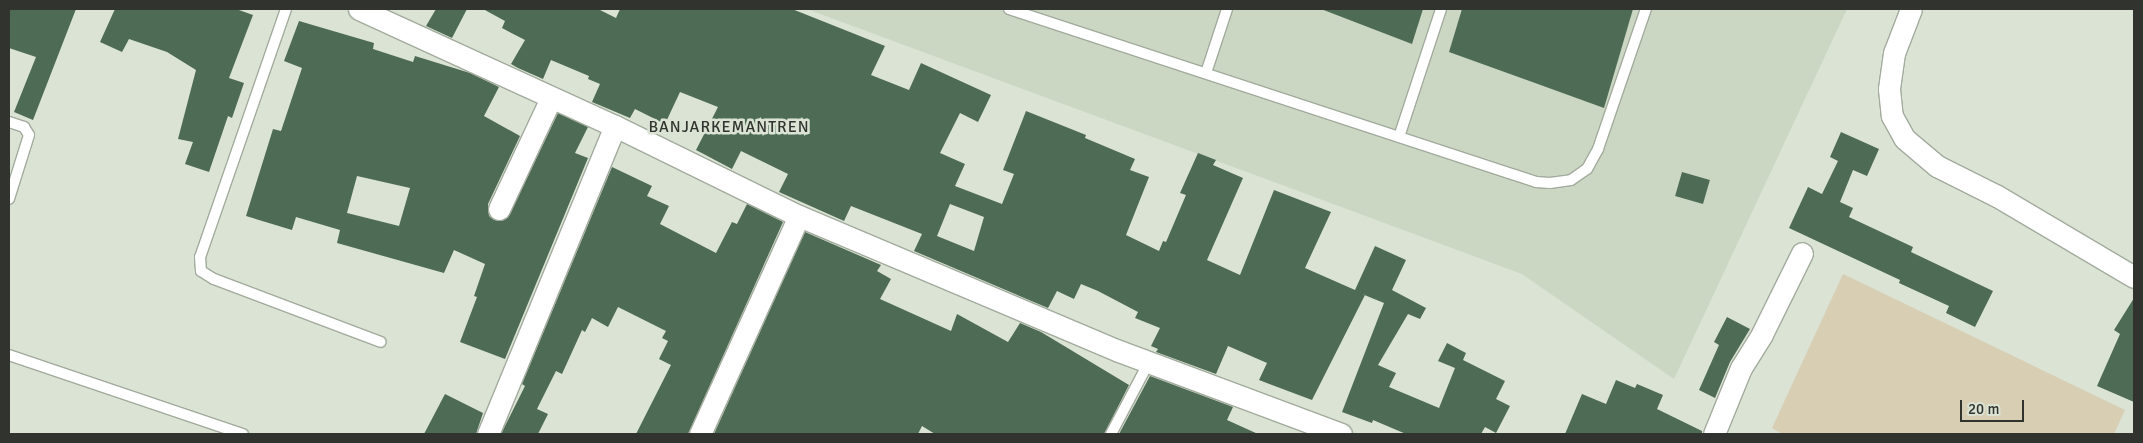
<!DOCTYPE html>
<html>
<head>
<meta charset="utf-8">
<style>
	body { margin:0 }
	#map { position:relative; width:2143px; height:443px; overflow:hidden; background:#dae3d4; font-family:Signika,sans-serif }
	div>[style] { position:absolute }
	.built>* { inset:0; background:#cbd7c2 }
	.green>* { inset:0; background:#d8ceb3 }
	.building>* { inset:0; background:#4e6b56; transform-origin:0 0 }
	.roads { filter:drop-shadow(1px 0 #a2ab9d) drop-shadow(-1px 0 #a2ab9d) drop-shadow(0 1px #a2ab9d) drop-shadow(0 -1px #a2ab9d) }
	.service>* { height:10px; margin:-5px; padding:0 5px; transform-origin:5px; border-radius:5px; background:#fff }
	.minor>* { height:21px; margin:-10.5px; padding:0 10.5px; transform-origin:10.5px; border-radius:10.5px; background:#fff }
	span { translate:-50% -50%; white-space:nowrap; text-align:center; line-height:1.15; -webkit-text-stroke:5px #dae3d4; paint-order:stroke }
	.quarter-label { font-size:16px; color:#31342e; letter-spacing:1px }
	.frame { position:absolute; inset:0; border:10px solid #31342e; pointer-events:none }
	.scale { position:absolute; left:1960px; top:400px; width:64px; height:22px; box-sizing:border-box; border:2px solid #31342e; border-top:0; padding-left:6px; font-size:15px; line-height:18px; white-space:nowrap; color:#31342e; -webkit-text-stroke:4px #dae3d4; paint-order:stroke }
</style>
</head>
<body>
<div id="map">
	<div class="built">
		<i style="clip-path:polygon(807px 9px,1847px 9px,1674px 379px,1522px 274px)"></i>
	</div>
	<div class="green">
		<i style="clip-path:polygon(1843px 274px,2125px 410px,2114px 434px,1782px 434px,1772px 428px)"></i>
	</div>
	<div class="building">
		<i style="clip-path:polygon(9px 9px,76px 9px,33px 120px,14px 112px,36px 57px,9px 48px)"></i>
		<i style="clip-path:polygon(115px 9px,236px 9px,253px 15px,229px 78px,244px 83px,232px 118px,228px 116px,209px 172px,185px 164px,193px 142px,178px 139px,196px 70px,167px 52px,129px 39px,122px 52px,100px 42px)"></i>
		<i style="clip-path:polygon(436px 9px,467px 9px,452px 38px,426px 26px)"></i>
		<i style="clip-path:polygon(evenodd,483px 9px,598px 9px,616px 18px,620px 9px,792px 9px,885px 46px,871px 75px,909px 90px,921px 63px,991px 95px,978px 122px,960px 113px,940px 153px,965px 164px,955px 186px,1002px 204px,1014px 174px,1003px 170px,1026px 111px,1086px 135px,1085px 138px,1135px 159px,1130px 170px,1149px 177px,1126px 235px,1159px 251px,1163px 241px,1166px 242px,1186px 195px,1180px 193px,1198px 153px,1216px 160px,1213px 165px,1243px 178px,1207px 260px,1240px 275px,1274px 190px,1331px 212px,1305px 268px,1355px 290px,1375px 246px,1406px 260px,1392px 290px,1426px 308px,1420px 319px,1408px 314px,1378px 365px,1396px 373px,1389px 387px,1439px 408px,1455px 368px,1438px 361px,1447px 343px,1466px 353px,1463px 360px,1505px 381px,1496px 399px,1510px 406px,1496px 433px,1485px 427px,1481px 434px,1406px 434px,1373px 420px,1372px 423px,1342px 412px,1384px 303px,1362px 294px,1365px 295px,1312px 400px,1259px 380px,1267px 363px,1228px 346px,1216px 374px,1156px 352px,1158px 349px,1151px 346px,1160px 328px,1135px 318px,1138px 312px,1098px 291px,1081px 284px,1074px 299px,1057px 291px,1048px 308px,914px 251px,922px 234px,851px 206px,844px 221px,779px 192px,788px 174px,741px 151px,732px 169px,696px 150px,718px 107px,680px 92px,665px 124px,635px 109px,630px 118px,592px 102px,600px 84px,588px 79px,589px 76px,551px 60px,543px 79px,518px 68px,511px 64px,525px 40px,502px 28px,505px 21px,483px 9px,950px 204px,984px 217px,974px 251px,937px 236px,950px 204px)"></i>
		<i style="clip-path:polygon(1321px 9px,1423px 9px,1412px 44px)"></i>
		<i style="clip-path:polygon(1462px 9px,1633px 9px,1604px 108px,1449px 52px)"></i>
		<i style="clip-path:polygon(evenodd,299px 21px,374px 43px,373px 49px,413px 62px,415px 56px,470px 73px,499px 87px,484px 116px,520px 136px,488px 204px,489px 216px,494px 220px,506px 219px,510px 214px,558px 113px,588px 127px,575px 153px,588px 158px,505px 359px,460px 342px,477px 297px,474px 296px,485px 264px,454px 250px,444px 273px,337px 243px,340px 230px,296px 217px,292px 230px,246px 216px,273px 129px,281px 131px,302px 68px,284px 61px,299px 21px,357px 176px,410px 188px,399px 226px,347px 213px,357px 176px)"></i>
		<i style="clip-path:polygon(1841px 132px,1879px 149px,1867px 176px,1853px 170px,1840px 202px,1853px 208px,1849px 217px,1913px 247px,1911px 252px,1993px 291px,1975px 327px,1946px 313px,1949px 306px,1899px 283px,1900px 280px,1789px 228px,1808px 187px,1822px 194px,1838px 161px,1830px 157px)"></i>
		<i style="clip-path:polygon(612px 167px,652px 186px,647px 196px,669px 206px,660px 224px,716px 253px,732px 222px,737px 224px,747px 204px,783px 222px,688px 434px,636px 434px,671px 365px,659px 359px,668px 341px,662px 338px,666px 331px,618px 307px,608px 327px,592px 318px,585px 332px,582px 330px,562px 374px,556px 371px,537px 409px,548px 414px,538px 434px,501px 434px,525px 386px,522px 384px)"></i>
		<i style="left:1682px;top:172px;width:29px;height:25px;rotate:16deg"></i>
		<i style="clip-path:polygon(805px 232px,881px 265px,877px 271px,891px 279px,880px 299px,951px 331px,957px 314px,1008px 342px,1020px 323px,1041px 332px,1129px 385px,1104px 434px,935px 434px,922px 426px,918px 434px,714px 434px)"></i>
		<i style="clip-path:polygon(2134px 298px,2134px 402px,2097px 386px,2120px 334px,2114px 330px)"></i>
		<i style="clip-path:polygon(1727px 317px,1750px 329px,1730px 362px,1715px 398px,1699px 390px,1719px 345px,1714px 342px)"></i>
		<i style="clip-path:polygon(1150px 376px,1233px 407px,1227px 420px,1258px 434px,1119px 434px)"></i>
		<i style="clip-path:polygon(1616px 380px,1635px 388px,1637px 384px,1663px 395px,1657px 409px,1702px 431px,1702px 434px,1565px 434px,1582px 394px,1606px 404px)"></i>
		<i style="clip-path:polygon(445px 394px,483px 413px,476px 434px,424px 434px)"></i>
	</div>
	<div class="roads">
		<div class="service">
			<i style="left:286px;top:9px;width:262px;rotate:109.1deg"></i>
			<i style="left:200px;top:257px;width:14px;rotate:86deg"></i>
			<i style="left:201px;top:271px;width:15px;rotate:32deg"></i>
			<i style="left:214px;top:279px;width:178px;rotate:20.7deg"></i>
			<i style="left:1009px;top:9px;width:555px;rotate:18.17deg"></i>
			<i style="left:1536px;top:182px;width:14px;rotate:4deg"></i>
			<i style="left:1550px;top:183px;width:21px;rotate:-8deg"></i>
			<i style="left:1571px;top:180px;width:19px;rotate:-35deg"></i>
			<i style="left:1587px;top:169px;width:23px;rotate:-61deg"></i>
			<i style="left:1598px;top:149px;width:148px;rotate:-71.1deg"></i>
			<i style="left:1206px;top:73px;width:67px;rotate:-71.8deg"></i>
			<i style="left:9px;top:122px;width:16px;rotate:18deg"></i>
			<i style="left:24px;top:127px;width:9px;rotate:58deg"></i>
			<i style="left:29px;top:135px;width:67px;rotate:107.4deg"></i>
			<i style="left:1399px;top:137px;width:135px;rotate:-71.8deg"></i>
			<i style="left:9px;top:355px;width:247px;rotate:18.7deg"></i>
			<i style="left:1111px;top:434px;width:81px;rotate:-62.2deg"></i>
		</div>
		<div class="minor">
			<i style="left:359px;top:9px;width:281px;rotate:24.6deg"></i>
			<i style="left:615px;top:126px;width:205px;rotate:26.1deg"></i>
			<i style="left:799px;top:216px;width:347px;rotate:22.9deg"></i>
			<i style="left:1119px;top:351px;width:237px;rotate:20.5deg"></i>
			<i style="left:1911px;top:9px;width:47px;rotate:111.1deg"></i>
			<i style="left:1894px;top:53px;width:36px;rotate:98deg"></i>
			<i style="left:1889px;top:89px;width:27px;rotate:84deg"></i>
			<i style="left:1892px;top:116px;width:26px;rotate:61deg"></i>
			<i style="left:1905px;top:139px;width:42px;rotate:40.2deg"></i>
			<i style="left:1937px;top:166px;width:67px;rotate:26.6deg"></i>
			<i style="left:1997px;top:196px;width:159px;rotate:30.6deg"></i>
			<i style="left:499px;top:209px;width:123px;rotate:-64.9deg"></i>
			<i style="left:488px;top:434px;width:333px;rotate:-67.6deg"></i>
			<i style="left:700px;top:434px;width:239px;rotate:-65.6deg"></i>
			<i style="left:1714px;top:434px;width:71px;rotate:-67.8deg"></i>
			<i style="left:1741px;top:368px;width:40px;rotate:-58deg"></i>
			<i style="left:1762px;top:334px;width:90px;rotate:-63.7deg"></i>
		</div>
	</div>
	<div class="quarter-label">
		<span style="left:729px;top:127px">BANJARKEMANTREN</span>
	</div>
	<div class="frame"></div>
	<div class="scale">20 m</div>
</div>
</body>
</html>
